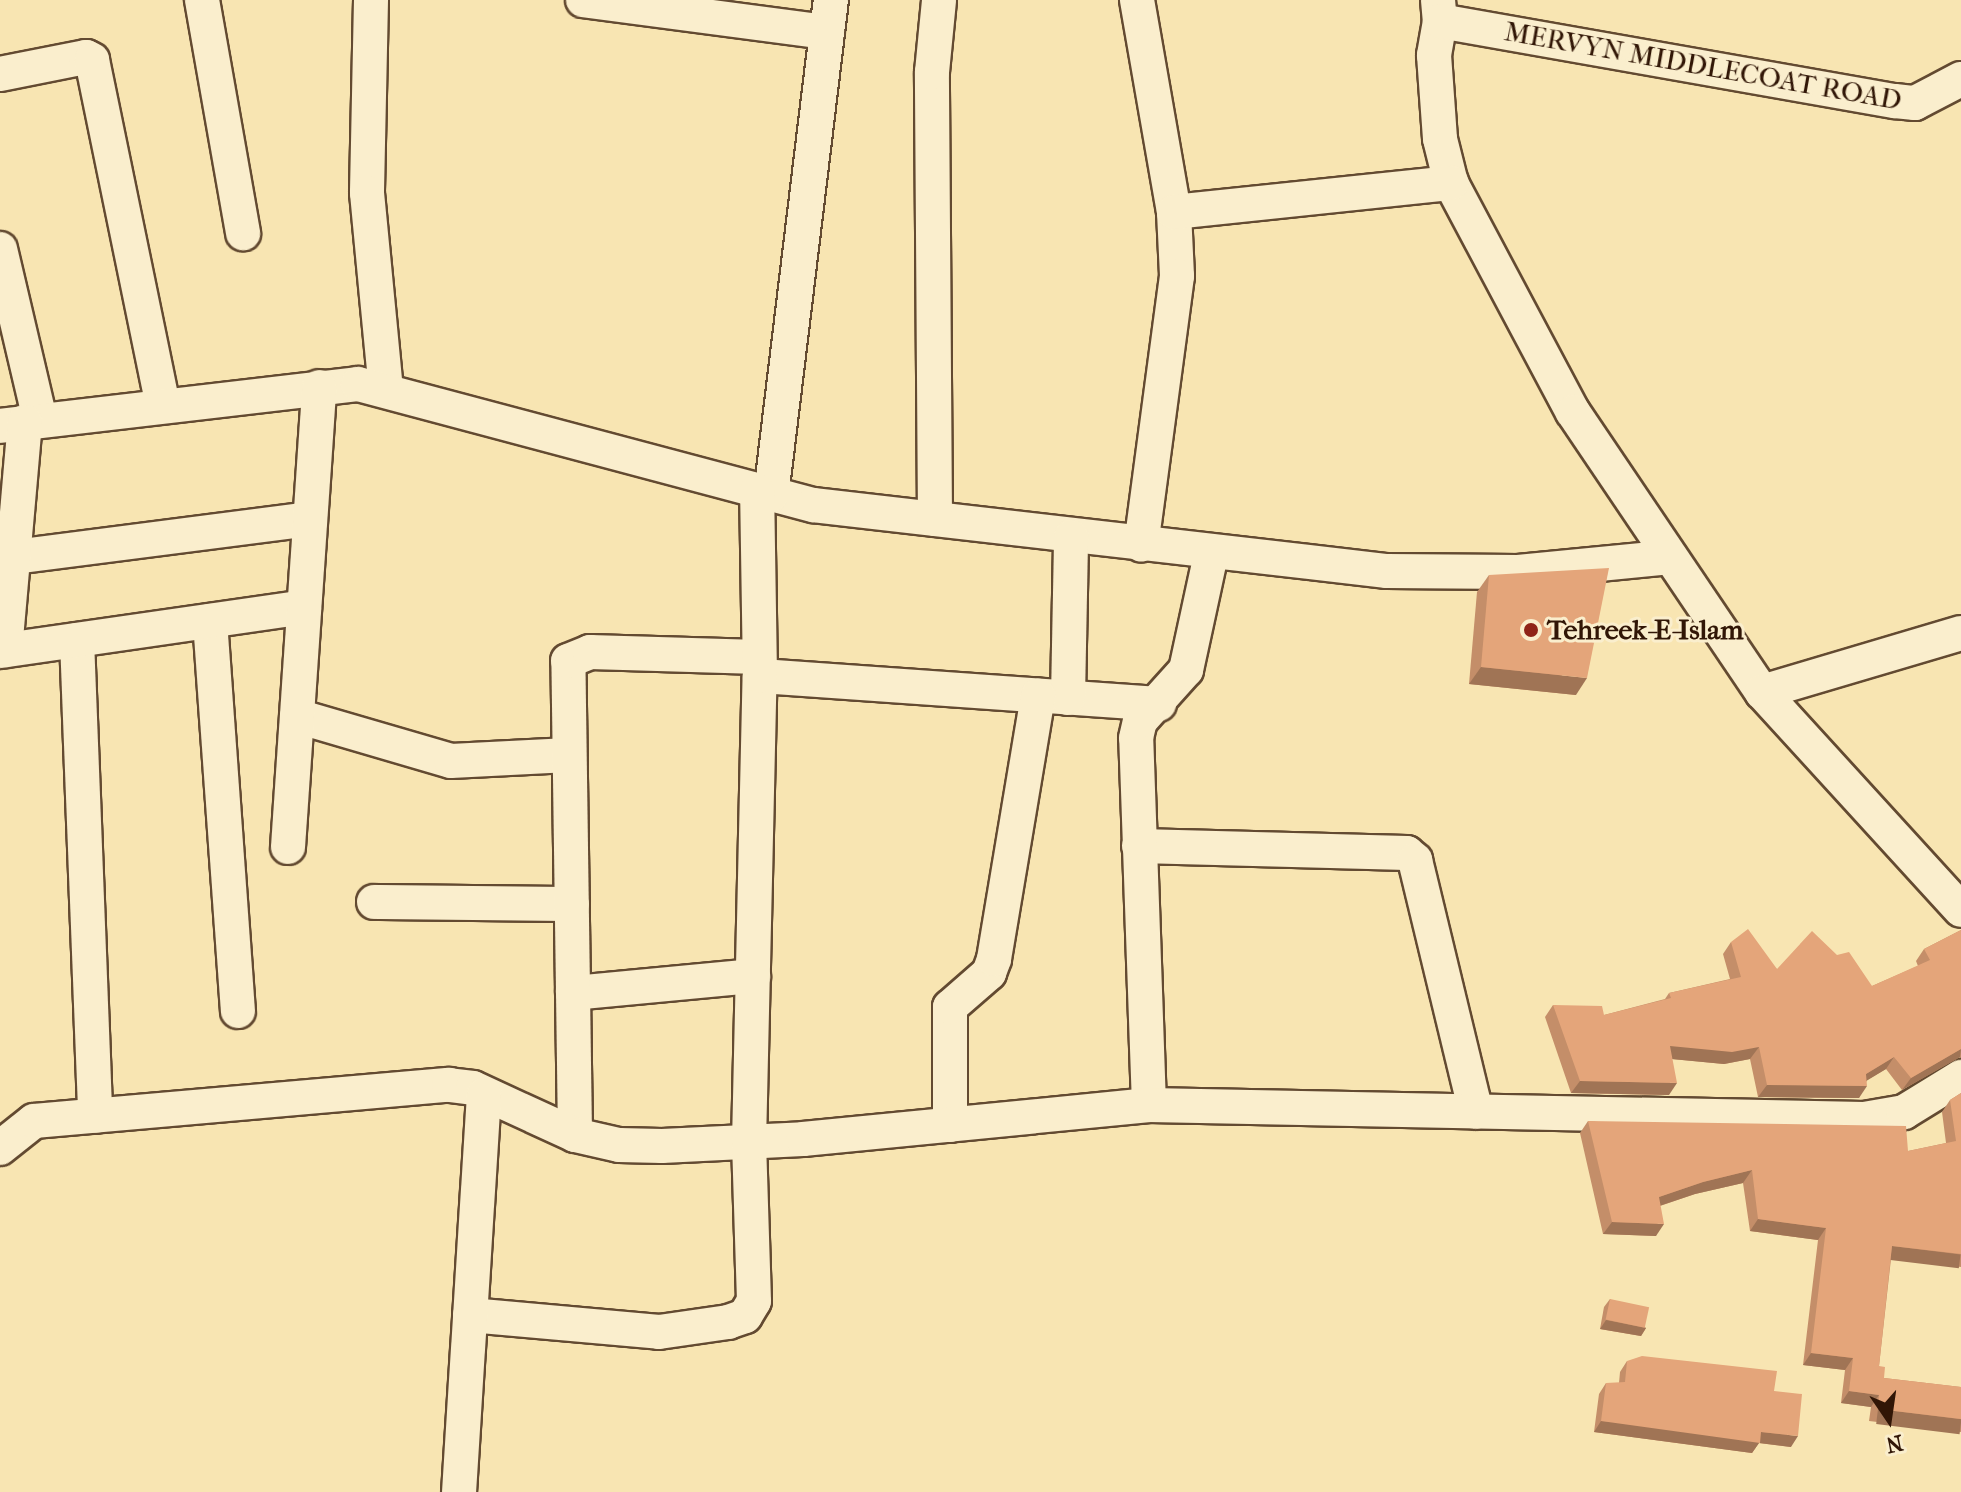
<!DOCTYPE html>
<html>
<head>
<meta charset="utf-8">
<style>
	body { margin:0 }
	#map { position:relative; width:1961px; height:1492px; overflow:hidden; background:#f8e5b2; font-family:"IM FELL French Canon",serif }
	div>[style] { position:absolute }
	.roads { filter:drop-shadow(2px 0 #634a31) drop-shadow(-2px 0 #634a31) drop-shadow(0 2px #634a31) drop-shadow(0 -2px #634a31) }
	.minor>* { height:34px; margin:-17px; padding:0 17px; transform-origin:17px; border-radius:17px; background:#faeecd }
	.wall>* { inset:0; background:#c48e69 }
	.shaded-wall>* { inset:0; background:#a07455; transform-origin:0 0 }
	.building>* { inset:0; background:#e4a57a; transform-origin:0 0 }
	.dots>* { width:22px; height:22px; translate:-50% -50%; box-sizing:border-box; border:4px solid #faeecd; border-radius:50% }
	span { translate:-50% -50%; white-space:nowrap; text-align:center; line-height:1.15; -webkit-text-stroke:6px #faeecd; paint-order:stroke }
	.street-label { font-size:28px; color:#311606 }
	.poi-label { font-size:28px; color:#311606; font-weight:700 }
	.left { translate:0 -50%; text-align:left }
	.north { position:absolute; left:1849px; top:1380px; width:80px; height:80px; -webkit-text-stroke:6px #faeecd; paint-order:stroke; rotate:167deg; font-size:22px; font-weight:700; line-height:32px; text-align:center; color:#311606 }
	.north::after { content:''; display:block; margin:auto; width:28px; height:36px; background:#311606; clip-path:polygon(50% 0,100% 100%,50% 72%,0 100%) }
</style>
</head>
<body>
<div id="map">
	<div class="roads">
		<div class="minor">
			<i style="left:202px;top:0;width:237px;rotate:80deg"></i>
			<i style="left:371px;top:0;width:193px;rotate:91.2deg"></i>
			<i style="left:367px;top:193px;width:197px;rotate:84.5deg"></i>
			<i style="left:583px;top:0;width:246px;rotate:7.5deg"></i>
			<i style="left:1137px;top:0;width:215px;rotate:80.1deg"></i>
			<i style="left:1174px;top:212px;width:64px;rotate:87.3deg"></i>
			<i style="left:1177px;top:276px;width:271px;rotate:97.6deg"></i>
			<i style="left:1438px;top:0;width:21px;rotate:85deg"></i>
			<i style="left:1440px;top:21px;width:35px;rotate:100deg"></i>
			<i style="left:1434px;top:55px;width:84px;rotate:85.9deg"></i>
			<i style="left:1440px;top:139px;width:45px;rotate:76deg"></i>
			<i style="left:1451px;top:183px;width:259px;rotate:62deg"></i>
			<i style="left:1573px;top:412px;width:338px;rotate:56deg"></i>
			<i style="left:1762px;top:692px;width:295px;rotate:47.6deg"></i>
			<i style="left:1440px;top:21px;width:462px;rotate:10deg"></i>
			<i style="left:1895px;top:101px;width:20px;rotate:6deg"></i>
			<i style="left:1915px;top:103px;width:52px;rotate:-27.6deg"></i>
			<i style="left:0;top:74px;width:88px;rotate:-11.2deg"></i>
			<i style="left:86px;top:57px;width:7px;rotate:27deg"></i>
			<i style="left:92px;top:60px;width:352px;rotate:78.4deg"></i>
			<i style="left:1174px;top:212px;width:279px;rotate:-6deg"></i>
			<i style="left:0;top:249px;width:176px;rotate:76.8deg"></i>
			<i style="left:0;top:426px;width:360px;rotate:-6.7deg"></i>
			<i style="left:358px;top:384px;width:471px;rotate:14.9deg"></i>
			<i style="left:813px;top:505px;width:578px;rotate:6.56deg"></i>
			<i style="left:1387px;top:571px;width:131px;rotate:0.4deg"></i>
			<i style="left:1518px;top:572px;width:153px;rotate:-5.6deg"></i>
			<i style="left:771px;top:495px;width:499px;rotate:-83.1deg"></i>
			<i style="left:935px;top:519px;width:447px;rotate:-90.4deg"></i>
			<i style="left:932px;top:72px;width:72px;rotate:-84.4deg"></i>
			<i style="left:14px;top:557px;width:298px;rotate:-7.3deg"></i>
			<i style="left:210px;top:621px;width:391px;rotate:85.9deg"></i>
			<i style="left:77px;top:640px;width:476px;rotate:87.8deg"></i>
			<i style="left:5px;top:650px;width:229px;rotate:-85deg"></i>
			<i style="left:0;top:651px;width:307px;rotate:-8.2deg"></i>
			<i style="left:760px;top:676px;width:400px;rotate:4deg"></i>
			<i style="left:1762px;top:692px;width:208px;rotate:-16.5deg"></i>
			<i style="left:1068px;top:698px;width:161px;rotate:-88.9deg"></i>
			<i style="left:297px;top:716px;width:160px;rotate:16.3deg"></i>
			<i style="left:451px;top:761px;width:118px;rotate:-2.9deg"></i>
			<i style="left:1139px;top:846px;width:268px;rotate:1.5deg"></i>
			<i style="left:1407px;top:853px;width:11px;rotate:41deg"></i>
			<i style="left:1415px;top:860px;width:259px;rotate:76.4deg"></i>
			<i style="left:288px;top:847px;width:461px;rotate:-86.1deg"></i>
			<i style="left:374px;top:902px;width:198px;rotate:0.6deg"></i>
			<i style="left:573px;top:993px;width:181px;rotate:-5.4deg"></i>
			<i style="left:1149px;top:1105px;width:367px;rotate:-92deg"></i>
			<i style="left:1136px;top:738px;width:17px;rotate:-77deg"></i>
			<i style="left:1140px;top:721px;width:69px;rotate:-48deg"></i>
			<i style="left:1186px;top:670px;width:119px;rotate:-77.8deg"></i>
			<i style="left:950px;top:1125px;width:118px;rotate:-90deg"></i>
			<i style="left:950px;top:1007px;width:52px;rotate:-41.1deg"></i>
			<i style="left:989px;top:973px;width:15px;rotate:-70deg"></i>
			<i style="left:994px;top:959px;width:267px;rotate:-80.5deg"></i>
			<i style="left:575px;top:1135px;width:474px;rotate:-90.8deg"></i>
			<i style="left:568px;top:661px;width:24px;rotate:-22deg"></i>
			<i style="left:590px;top:652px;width:169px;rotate:1.7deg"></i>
			<i style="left:0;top:1148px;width:43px;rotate:-38.5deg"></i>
			<i style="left:34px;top:1121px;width:417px;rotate:-5deg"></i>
			<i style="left:449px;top:1085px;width:24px;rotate:7deg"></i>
			<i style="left:473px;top:1088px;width:112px;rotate:24.7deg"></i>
			<i style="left:575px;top:1135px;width:45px;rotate:12.8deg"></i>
			<i style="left:619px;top:1145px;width:43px;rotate:1.3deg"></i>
			<i style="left:662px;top:1146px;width:141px;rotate:-2.8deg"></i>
			<i style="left:803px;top:1139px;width:348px;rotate:-5.6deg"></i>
			<i style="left:1149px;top:1105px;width:715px;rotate:1.12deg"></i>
			<i style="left:1864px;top:1119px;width:41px;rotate:-9.9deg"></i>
			<i style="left:1904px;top:1112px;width:67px;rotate:-31.6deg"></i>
			<i style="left:470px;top:1315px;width:190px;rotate:5.1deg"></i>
			<i style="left:659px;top:1332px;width:70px;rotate:-8.2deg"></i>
			<i style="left:728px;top:1322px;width:18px;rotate:-19deg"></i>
			<i style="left:745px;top:1316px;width:17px;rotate:-59deg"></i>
			<i style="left:754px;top:1301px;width:158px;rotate:-91.8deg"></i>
			<i style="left:749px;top:1143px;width:467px;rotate:-88.7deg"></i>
			<i style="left:760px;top:676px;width:185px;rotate:-90.9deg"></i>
			<i style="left:459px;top:1492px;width:398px;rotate:-86.4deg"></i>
		</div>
	</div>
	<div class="wall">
		<i style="clip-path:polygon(1489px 575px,1576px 695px,1469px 684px,1477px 592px)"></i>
		<i style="clip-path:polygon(1961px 930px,1961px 1058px,1960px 1057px,1902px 1090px,1886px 1069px,1867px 1080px,1859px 1098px,1758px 1097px,1750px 1059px,1724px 1064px,1672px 1059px,1669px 1095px,1571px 1093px,1545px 1017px,1553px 1005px,1604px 1015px,1665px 999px,1669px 993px,1730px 979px,1723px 954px,1731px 942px,1777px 969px,1872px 986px,1918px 966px,1916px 961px,1924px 949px)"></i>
		<i style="clip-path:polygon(1961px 1093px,1961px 1267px,1891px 1259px,1879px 1366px,1884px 1378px,1961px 1387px,1961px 1432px,1869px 1421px,1871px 1407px,1841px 1403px,1845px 1370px,1803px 1365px,1818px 1240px,1750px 1231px,1743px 1183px,1695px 1194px,1660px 1206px,1656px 1236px,1603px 1234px,1580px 1133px,1588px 1121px,1908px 1151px,1946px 1143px,1942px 1112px,1950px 1100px)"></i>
		<i style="clip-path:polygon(1610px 1299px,1646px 1328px,1641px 1336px,1600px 1329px,1604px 1307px)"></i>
		<i style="clip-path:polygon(1627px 1361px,1774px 1391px,1791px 1447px,1759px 1443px,1752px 1453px,1594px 1432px,1599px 1394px,1606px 1383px,1619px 1383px,1620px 1372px)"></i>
	</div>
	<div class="shaded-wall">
		<i style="clip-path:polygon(1481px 667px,1587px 678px,1576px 695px,1469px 684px)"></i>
		<i style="clip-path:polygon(1670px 1046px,1759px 1047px,1750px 1059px,1724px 1064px,1661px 1058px)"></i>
		<i style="clip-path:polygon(1961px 1049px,1960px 1057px,1902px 1090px,1911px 1078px)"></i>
		<i style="clip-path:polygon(1894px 1057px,1886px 1069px,1858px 1086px,1866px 1074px)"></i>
		<i style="clip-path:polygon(1580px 1081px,1677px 1083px,1669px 1095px,1571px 1093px)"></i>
		<i style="clip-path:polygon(1767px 1085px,1867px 1086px,1859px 1098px,1758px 1097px)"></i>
		<i style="clip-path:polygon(1752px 1170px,1743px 1183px,1695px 1194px,1650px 1209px,1659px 1197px,1703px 1182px)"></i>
		<i style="clip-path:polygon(1758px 1219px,1826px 1228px,1818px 1240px,1750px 1231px)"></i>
		<i style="clip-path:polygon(1612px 1222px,1664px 1224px,1656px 1236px,1603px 1234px)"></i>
		<i style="left:1892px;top:1246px;width:69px;height:14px;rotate:7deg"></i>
		<i style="clip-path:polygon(1606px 1320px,1646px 1328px,1641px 1336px,1600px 1329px)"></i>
		<i style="clip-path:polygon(1811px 1353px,1853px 1358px,1845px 1370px,1803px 1365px)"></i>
		<i style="clip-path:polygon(1849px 1391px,1879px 1395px,1871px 1407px,1841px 1403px)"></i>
		<i style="left:1878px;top:1409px;width:84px;height:15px;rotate:7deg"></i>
		<i style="clip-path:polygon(1601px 1421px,1761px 1432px,1798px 1436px,1791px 1447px,1759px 1443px,1752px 1453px,1594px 1432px)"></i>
	</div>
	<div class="building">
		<i style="clip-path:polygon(1609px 568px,1587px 678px,1481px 667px,1489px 575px)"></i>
		<i style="clip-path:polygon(1748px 929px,1777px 969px,1812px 931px,1837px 955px,1849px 952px,1872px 986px,1930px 960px,1924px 949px,1961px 930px,1961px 1049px,1911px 1078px,1894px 1057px,1866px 1074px,1867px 1086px,1767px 1085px,1759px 1047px,1732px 1052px,1670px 1046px,1677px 1083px,1580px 1081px,1553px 1005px,1602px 1006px,1604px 1015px,1671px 998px,1669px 993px,1741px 977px,1731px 942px)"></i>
		<i style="clip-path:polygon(1961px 1093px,1961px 1254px,1892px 1246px,1879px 1366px,1885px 1367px,1884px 1378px,1961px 1387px,1961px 1419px,1878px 1409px,1879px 1395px,1849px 1391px,1853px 1358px,1811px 1353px,1826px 1228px,1758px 1219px,1752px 1170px,1703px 1182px,1659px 1197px,1664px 1224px,1612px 1222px,1588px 1121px,1906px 1126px,1908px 1151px,1956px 1141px,1950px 1100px)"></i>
		<i style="left:1610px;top:1299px;width:40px;height:21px;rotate:12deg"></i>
		<i style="clip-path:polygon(1642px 1356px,1777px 1371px,1774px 1391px,1802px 1394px,1798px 1436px,1761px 1432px,1760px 1443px,1601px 1421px,1606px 1383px,1625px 1382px,1627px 1361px)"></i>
	</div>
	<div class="dots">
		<i style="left:1531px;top:630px;background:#8f2418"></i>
	</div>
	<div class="street-label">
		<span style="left:1703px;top:66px;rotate:10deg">MERVYN MIDDLECOAT ROAD</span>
	</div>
	<div class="poi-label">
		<span class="left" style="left:1547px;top:630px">Tehreek-E-Islam</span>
	</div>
	<div class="north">N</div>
</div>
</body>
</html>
